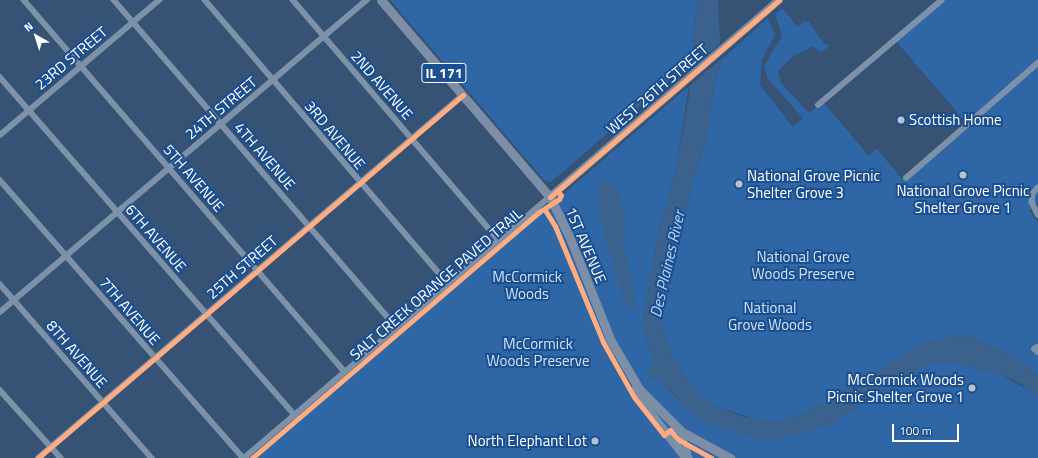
<!DOCTYPE html>
<html>
<head>
<meta charset="utf-8">
<style>
	body { margin:0 }
	#map { position:relative; width:1038px; height:458px; overflow:hidden; background:#365274; font-family:"Titillium Web",sans-serif }
	div>[style] { position:absolute }
	.green>* { inset:0; background:#2f66a5 }
	.water>* { inset:0; background:#3b618d }
	.pier>* { inset:0; background:#365274 }
	.street>* { height:5.5px; margin:-2.75px; padding:0 2.75px; transform-origin:2.75px; border-radius:2.75px; background:#7d92a8 }
	.secondary>* { height:8px; margin:-4px; padding:0 4px; transform-origin:4px; border-radius:4px; background:#798da4 }
	.primary>* { height:9px; margin:-4.5px; padding:0 4.5px; transform-origin:4.5px; border-radius:4.5px; background:#7d8ea7 }
	.cycleway>* { height:5px; margin:-2.5px; padding:0 2.5px; transform-origin:2.5px; border-radius:2.5px; background:#ffac80 }
	.dots>* { width:11px; height:11px; translate:-50% -50%; box-sizing:border-box; border:2px solid #1b4f8f; border-radius:50% }
	span { translate:-50% -50%; white-space:nowrap; text-align:center; line-height:1.15; -webkit-text-stroke:4px #1b4f8f; paint-order:stroke }
	.shield-label span { padding:1px 3px; background:#1b4f8f; border:1px solid; border-radius:3px; -webkit-text-stroke-width:0 }
	.shield-label { font-size:14px; color:#fff; font-weight:700 }
	.street-label { font-size:15px; color:#fff }
	.poi-label { font-size:15px; color:#fff }
	.left { translate:0 -50%; text-align:left }
	.right { translate:-100% -50%; text-align:right }
	.park-label { font-size:15px; color:#cfe3fa }
	.water-label { font-size:16px; color:#b5d3f5; font-style:italic }
	.north { position:absolute; left:16px; top:16px; width:40px; height:40px; -webkit-text-stroke:3px #1b4f8f; paint-order:stroke; rotate:321deg; font-size:11px; font-weight:700; line-height:16px; text-align:center; color:#fff }
	.north::after { content:''; display:block; margin:auto; width:14px; height:18px; background:#fff; clip-path:polygon(50% 0,100% 100%,50% 72%,0 100%) }
	.scale { position:absolute; left:892px; top:424px; width:67px; height:18px; box-sizing:border-box; border:2px solid #fff; border-top:0; padding-left:5px; font-size:12px; line-height:14px; white-space:nowrap; color:#fff; -webkit-text-stroke:3px #1b4f8f; paint-order:stroke }
</style>
</head>
<body>
<div id="map">
	<div class="green">
		<i style="clip-path:polygon(390px 0,697px 0,692px 60px,551px 182px,544px 180px)"></i>
		<i style="clip-path:polygon(945px 0,1038px 0,1038px 202px,1029px 210px,1038px 223px,1038px 342px,1030px 349px,1038px 356px,1038px 374px,1012px 355px,974px 338px,958px 336px,796px 417px,777px 422px,761px 421px,714px 406px,700px 396px,674px 359px,659px 320px,671px 262px,709px 127px,711px 100px,721px 60px,768px 18px,775px 35px,762px 59px,760px 85px,793px 127px,803px 118px,767px 78px,764px 66px,782px 36px,775px 14px,782px 8px,798px 27px,805px 21px,809px 22px,824px 44px,830px 45px,821px 53px,813px 46px,792px 57px,778px 71px,781px 83px,809px 113px,823px 102px,869px 156px,877px 149px,902px 179px,967px 124px,896px 41px)"></i>
		<i style="clip-path:polygon(689px 86px,676px 169px,659px 230px,642px 325px,652px 356px,652px 370px,675px 397px,708px 424px,828px 425px,921px 367px,935px 362px,958px 363px,1001px 375px,1032px 392px,1038px 399px,1038px 458px,249px 458px,540px 209px,566px 192px)"></i>
	</div>
	<div class="water">
		<i style="clip-path:polygon(697px 0,718px 0,721px 60px,711px 100px,709px 127px,671px 262px,659px 320px,674px 359px,700px 396px,714px 406px,744px 417px,777px 422px,796px 417px,820px 405px,912px 349px,929px 341px,958px 336px,974px 338px,1012px 355px,1038px 374px,1038px 399px,1019px 382px,1001px 375px,958px 363px,935px 362px,921px 367px,828px 425px,777px 440px,755px 438px,708px 424px,695px 416px,659px 379px,648px 380px,652px 356px,642px 325px,659px 230px,676px 169px,689px 96px)"></i>
		<i style="clip-path:polygon(603px 180px,611px 183px,620px 195px,623px 210px,623px 244px,629px 262px,635px 307px,632px 311px,623px 298px,598px 210px,599px 188px)"></i>
	</div>
	<div class="pier">
		<i style="clip-path:polygon(720px 44px,722px 58px,687px 88px,687px 72px)"></i>
	</div>
	<div class="street">
		<i style="left:24px;top:0;width:491px;rotate:49.2deg"></i>
		<i style="left:114px;top:0;width:433px;rotate:49.2deg"></i>
		<i style="left:205px;top:0;width:374px;rotate:49.4deg"></i>
		<i style="left:293px;top:0;width:316px;rotate:49.4deg"></i>
		<i style="left:0;top:77px;width:449px;rotate:48.9deg"></i>
		<i style="left:818px;top:105px;width:162px;rotate:-40.3deg"></i>
		<i style="left:0;top:135px;width:209px;rotate:-40.3deg"></i>
		<i style="left:906px;top:178px;width:175px;rotate:-41.1deg"></i>
		<i style="left:0;top:180px;width:369px;rotate:48.8deg"></i>
		<i style="left:1038px;top:188px;width:8px;rotate:130deg"></i>
		<i style="left:1033px;top:194px;width:8px;rotate:97deg"></i>
		<i style="left:1032px;top:202px;width:14px;rotate:65deg"></i>
		<i style="left:0;top:284px;width:231px;rotate:48.9deg"></i>
		<i style="left:0;top:312px;width:482px;rotate:-40.4deg"></i>
		<i style="left:1038px;top:347px;width:4px;rotate:146deg"></i>
		<i style="left:1035px;top:349px;width:4px;rotate:45deg"></i>
		<i style="left:0;top:390px;width:91px;rotate:48.1deg"></i>
		<i style="left:682px;top:432px;width:27px;rotate:73deg"></i>
		<i style="left:38px;top:458px;width:559px;rotate:-40.5deg"></i>
		<i style="left:244px;top:458px;width:402px;rotate:-40.5deg"></i>
	</div>
	<div class="secondary">
		<i style="left:550px;top:197px;width:302px;rotate:-40.7deg"></i>
	</div>
	<div class="primary">
		<i style="left:381px;top:0;width:260px;rotate:49.4deg"></i>
		<i style="left:550px;top:197px;width:46px;rotate:64deg"></i>
		<i style="left:570px;top:238px;width:111px;rotate:68.3deg"></i>
		<i style="left:611px;top:341px;width:56px;rotate:59.7deg"></i>
		<i style="left:639px;top:389px;width:61px;rotate:45deg"></i>
		<i style="left:682px;top:432px;width:55px;rotate:28.4deg"></i>
		<i style="left:635px;top:389px;width:12px;rotate:66deg"></i>
		<i style="left:640px;top:400px;width:74px;rotate:51.6deg"></i>
	</div>
	<div class="cycleway">
		<i style="left:550px;top:197px;width:302px;rotate:-40.7deg"></i>
		<i style="left:545px;top:210px;width:19px;rotate:58deg"></i>
		<i style="left:555px;top:226px;width:126px;rotate:67.5deg"></i>
		<i style="left:603px;top:342px;width:63px;rotate:60.6deg"></i>
		<i style="left:634px;top:397px;width:48px;rotate:51.7deg"></i>
		<i style="left:664px;top:435px;width:8px;rotate:-40deg"></i>
		<i style="left:670px;top:430px;width:13px;rotate:48deg"></i>
		<i style="left:679px;top:440px;width:37px;rotate:29deg"></i>
		<i style="left:38px;top:458px;width:559px;rotate:-40.5deg"></i>
		<i style="left:252px;top:458px;width:378px;rotate:-40.6deg"></i>
		<i style="left:539px;top:212px;width:24px;rotate:-33deg"></i>
		<i style="left:559px;top:199px;width:4px;rotate:-63deg"></i>
		<i style="left:561px;top:195px;width:6px;rotate:-135deg"></i>
	</div>
	<div class="dots">
		<i style="left:901px;top:120px;background:#b9c2ce"></i>
		<i style="left:963px;top:175px;background:#b9c2ce"></i>
		<i style="left:739px;top:184px;background:#b9c2ce"></i>
		<i style="left:972px;top:388px;background:#b9c2ce"></i>
		<i style="left:595px;top:441px;background:#b9c2ce"></i>
	</div>
	<div class="shield-label">
		<span style="left:444px;top:73px">IL 171</span>
	</div>
	<div class="street-label">
		<span style="left:71px;top:58px;rotate:-40deg">23RD STREET</span>
		<span style="left:382px;top:85px;rotate:49deg">2ND AVENUE</span>
		<span style="left:657px;top:89px;rotate:-41deg">WEST 26TH STREET</span>
		<span style="left:221px;top:108px;rotate:-40deg">24TH STREET</span>
		<span style="left:335px;top:135px;rotate:50deg">3RD AVENUE</span>
		<span style="left:265px;top:156px;rotate:49deg">4TH AVENUE</span>
		<span style="left:194px;top:178px;rotate:49deg">5TH AVENUE</span>
		<span style="left:156px;top:238px;rotate:49deg">6TH AVENUE</span>
		<span style="left:586px;top:245px;rotate:67deg">1ST AVENUE</span>
		<span style="left:242px;top:267px;rotate:-41deg">25TH STREET</span>
		<span style="left:436px;top:284px;rotate:-41deg">SALT CREEK ORANGE PAVED TRAIL</span>
		<span style="left:130px;top:311px;rotate:49deg">7TH AVENUE</span>
		<span style="left:77px;top:354px;rotate:49deg">8TH AVENUE</span>
	</div>
	<div class="poi-label">
		<span class="left" style="left:909px;top:120px">Scottish Home</span>
		<span class="left" style="left:747px;top:184px">National Grove Picnic<br>Shelter Grove 3</span>
		<span style="left:963px;top:199px">National Grove Picnic<br>Shelter Grove 1</span>
		<span class="right" style="left:964px;top:388px">McCormick Woods<br>Picnic Shelter Grove 1</span>
		<span class="right" style="left:587px;top:441px">North Elephant Lot</span>
	</div>
	<div class="park-label">
		<span style="left:803px;top:265px">National Grove<br>Woods Preserve</span>
		<span style="left:527px;top:285px">McCormick<br>Woods</span>
		<span style="left:770px;top:316px">National<br>Grove Woods</span>
		<span style="left:538px;top:352px">McCormick<br>Woods Preserve</span>
	</div>
	<div class="water-label">
		<span style="left:667px;top:264px;rotate:-77deg">Des Plaines River</span>
	</div>
	<div class="north">N</div>
	<div class="scale">100 m</div>
</div>
</body>
</html>
